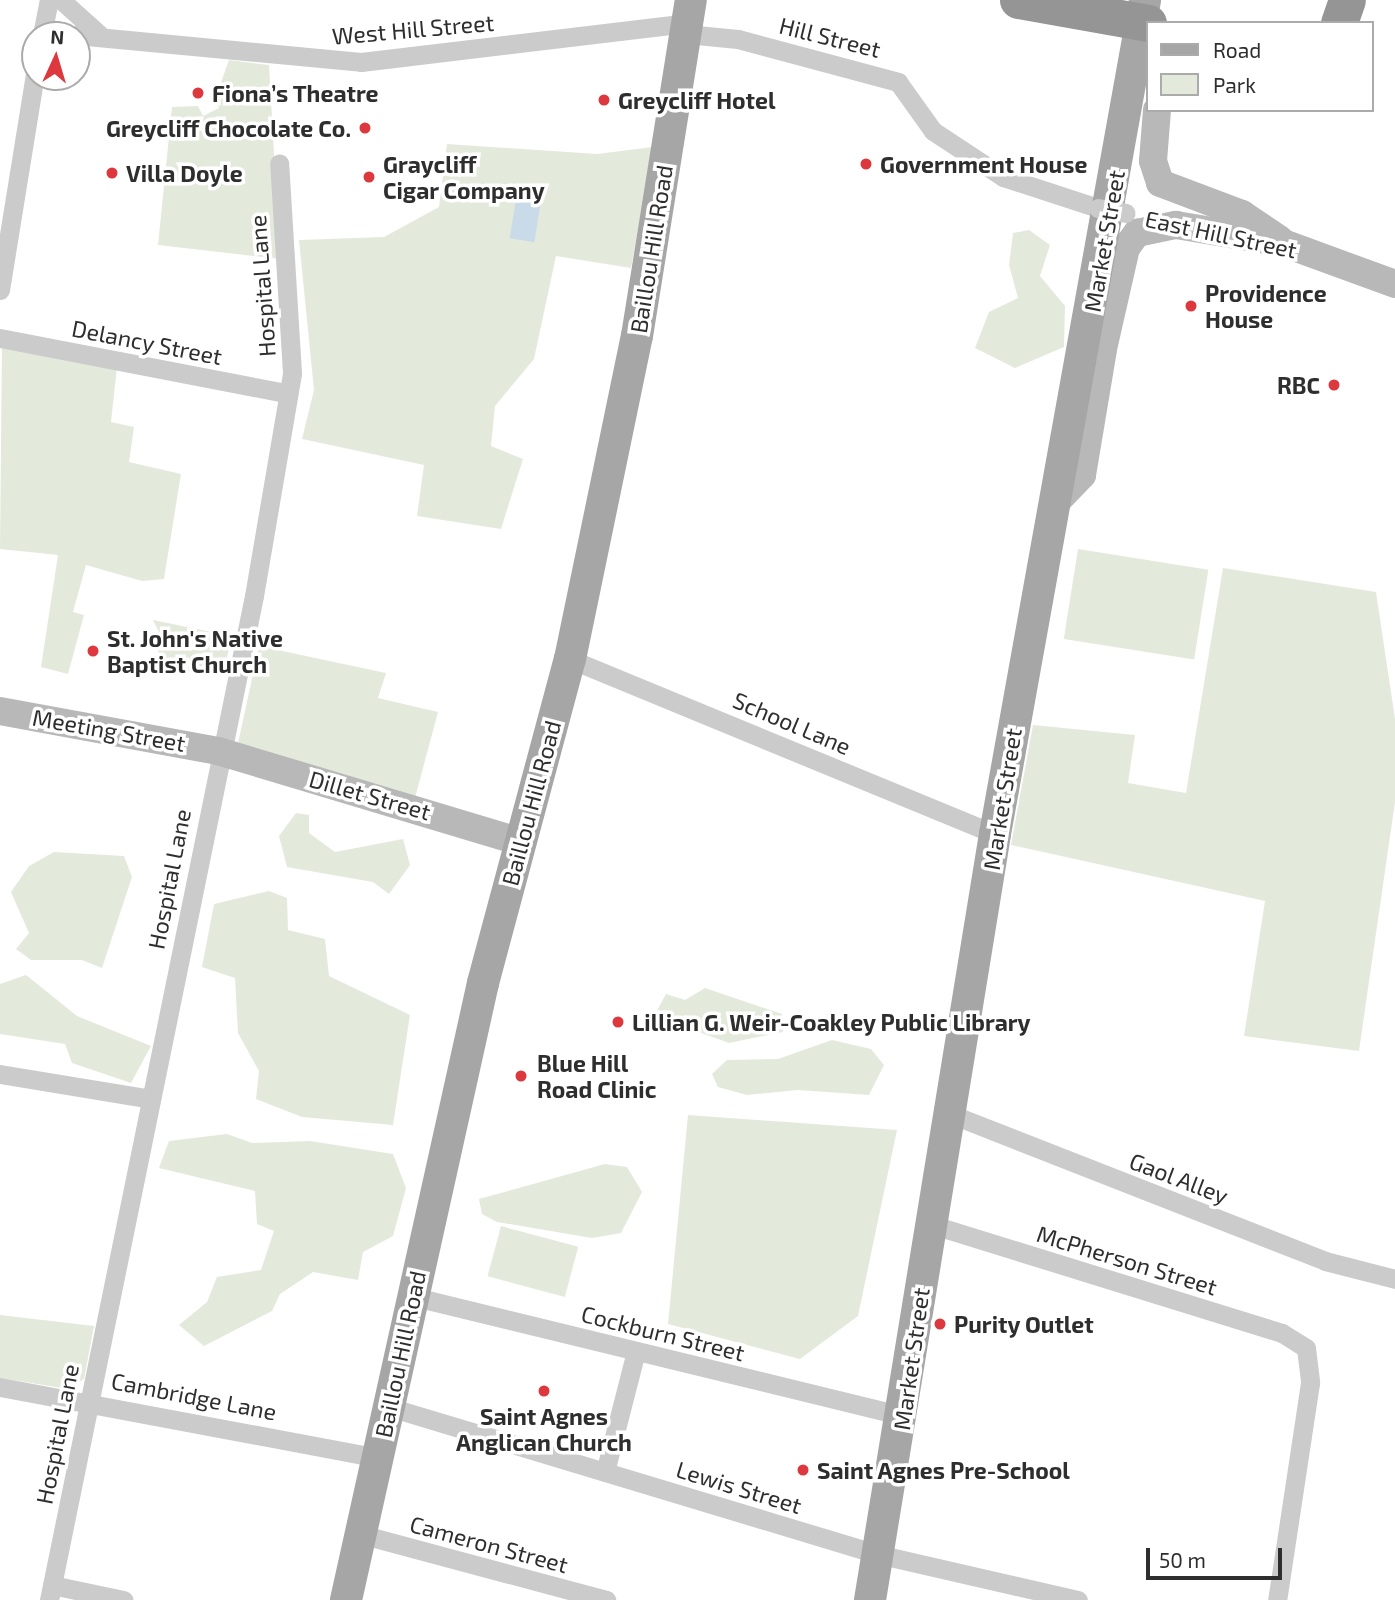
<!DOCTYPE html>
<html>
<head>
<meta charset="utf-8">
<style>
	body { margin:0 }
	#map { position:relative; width:1395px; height:1600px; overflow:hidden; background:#fff; font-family:"Exo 2",sans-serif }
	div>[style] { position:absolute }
	.green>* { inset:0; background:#e3eadc; transform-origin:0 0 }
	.water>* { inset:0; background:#c9dbe9; transform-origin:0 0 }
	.street>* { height:19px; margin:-9.5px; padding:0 9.5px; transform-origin:9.5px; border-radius:9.5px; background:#cbcbcb }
	.secondary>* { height:28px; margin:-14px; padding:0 14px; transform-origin:14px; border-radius:14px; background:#b8b8b8 }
	.primary>* { height:32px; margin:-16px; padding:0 16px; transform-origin:16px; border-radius:16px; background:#a6a6a6 }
	.highway>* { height:37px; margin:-18.5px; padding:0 18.5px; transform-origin:18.5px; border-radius:18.5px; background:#959595 }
	.street-bridge>* { height:19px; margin:-9.5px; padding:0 9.5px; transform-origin:9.5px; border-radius:9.5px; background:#cbcbcb }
	.dots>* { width:19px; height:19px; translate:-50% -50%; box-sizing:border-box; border:4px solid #fff; border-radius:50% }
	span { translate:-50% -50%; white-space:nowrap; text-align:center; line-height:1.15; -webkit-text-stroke:7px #fff; paint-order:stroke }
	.street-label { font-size:23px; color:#2e2e2e }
	.poi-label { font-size:23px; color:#2e2e2e; font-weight:700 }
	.left { translate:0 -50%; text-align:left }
	.right { translate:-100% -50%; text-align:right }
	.legend { position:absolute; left:1146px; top:21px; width:228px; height:91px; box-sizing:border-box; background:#fff; border:2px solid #ababab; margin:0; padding:9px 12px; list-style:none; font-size:21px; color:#2e2e2e }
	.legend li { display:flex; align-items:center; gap:14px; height:35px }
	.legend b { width:35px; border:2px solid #ababab }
	.north { position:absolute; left:21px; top:21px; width:70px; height:70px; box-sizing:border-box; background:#fff; border:2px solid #ababab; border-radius:50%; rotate:4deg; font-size:19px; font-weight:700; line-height:28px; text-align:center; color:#2e2e2e }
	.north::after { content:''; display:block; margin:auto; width:24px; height:32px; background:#dc383d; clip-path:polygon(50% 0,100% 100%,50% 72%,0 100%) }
	.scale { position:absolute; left:1146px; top:1548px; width:136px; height:32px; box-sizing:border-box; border:4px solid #2e2e2e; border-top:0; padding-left:9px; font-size:21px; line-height:24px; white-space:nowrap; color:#2e2e2e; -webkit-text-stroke:5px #fff; paint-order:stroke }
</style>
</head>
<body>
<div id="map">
	<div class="green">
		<i style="clip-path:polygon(229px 60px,269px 65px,280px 259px,158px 245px,172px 107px,198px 106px,203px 116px,219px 108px,215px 99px)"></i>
		<i style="clip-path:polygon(447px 144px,597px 154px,653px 147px,631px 268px,556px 256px,534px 359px,495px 406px,491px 446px,523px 459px,501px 529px,417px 516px,424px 465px,302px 439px,314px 390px,299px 240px,384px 237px,439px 207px)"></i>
		<i style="clip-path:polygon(1029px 230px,1050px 245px,1040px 276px,1065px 306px,1064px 347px,1015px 368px,975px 348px,989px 312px,1018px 298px,1009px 265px,1013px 233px)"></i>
		<i style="clip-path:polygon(2px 344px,117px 367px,111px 422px,134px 427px,129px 462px,181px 474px,164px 579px,142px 581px,86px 565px,73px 612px,84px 615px,68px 674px,41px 667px,58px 555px,0 549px)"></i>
		<i style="left:1078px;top:549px;width:132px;height:91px;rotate:9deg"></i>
		<i style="clip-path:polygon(1223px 568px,1376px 592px,1395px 719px,1395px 802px,1359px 1051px,1244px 1036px,1265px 901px,1011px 845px,1033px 725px,1135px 735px,1128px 783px,1186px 793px)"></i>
		<i style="clip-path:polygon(153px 620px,231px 636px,224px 676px,157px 667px,160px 634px)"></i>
		<i style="clip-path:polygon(259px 646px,386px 673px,378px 698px,438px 712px,415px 798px,237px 748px)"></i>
		<i style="clip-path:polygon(296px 813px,309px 815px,309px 833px,335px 852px,403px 839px,410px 865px,389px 894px,373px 882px,287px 867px,279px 836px)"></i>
		<i style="clip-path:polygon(54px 852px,124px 856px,132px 877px,102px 968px,82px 960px,31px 960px,16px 949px,29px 933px,11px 892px,29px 866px)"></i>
		<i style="clip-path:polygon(269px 891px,287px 898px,288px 930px,325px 939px,329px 976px,410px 1015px,393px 1125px,302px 1117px,256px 1099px,259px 1071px,238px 1033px,235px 978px,202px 967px,214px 904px)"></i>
		<i style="clip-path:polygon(26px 975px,77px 1016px,151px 1046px,131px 1083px,72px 1063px,65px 1044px,0 1034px,0 984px)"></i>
		<i style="clip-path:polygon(705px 988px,782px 1014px,783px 1032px,729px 1043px,654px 1016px,666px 994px,685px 1000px)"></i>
		<i style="clip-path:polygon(832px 1040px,871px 1049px,884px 1065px,869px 1095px,798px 1090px,747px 1095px,718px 1087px,712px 1074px,727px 1060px,778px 1059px)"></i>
		<i style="clip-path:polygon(688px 1115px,897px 1130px,858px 1316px,800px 1359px,668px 1324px)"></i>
		<i style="clip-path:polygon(227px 1134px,252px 1143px,310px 1141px,393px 1154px,406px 1188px,393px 1236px,363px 1252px,358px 1280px,313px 1272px,280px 1294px,272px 1311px,204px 1346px,179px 1325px,207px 1302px,217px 1277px,261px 1270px,274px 1231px,257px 1224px,255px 1191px,159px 1168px,169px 1141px)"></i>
		<i style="clip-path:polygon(605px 1164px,627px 1167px,642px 1192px,621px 1233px,592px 1238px,497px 1222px,482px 1214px,479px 1199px)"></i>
		<i style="left:501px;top:1226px;width:80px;height:52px;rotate:15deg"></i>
		<i style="clip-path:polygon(0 1315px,94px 1326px,84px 1379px,68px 1389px,0 1378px)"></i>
	</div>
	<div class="water">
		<i style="left:518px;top:186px;width:25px;height:53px;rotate:9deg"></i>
	</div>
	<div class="street">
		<i style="left:61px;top:0;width:52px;rotate:41.9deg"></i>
		<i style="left:686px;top:34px;width:52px;rotate:5.5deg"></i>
		<i style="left:738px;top:39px;width:166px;rotate:15deg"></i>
		<i style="left:898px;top:82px;width:60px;rotate:54.5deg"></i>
		<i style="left:933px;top:131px;width:84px;rotate:33.3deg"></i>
		<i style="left:1003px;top:177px;width:100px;rotate:18.1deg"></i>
		<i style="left:42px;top:35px;width:36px;rotate:-79deg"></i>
		<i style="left:76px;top:35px;width:286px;rotate:5.4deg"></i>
		<i style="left:361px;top:62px;width:328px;rotate:-6.8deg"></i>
		<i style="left:0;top:290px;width:219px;rotate:-80.8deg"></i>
		<i style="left:0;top:338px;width:290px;rotate:10.9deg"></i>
		<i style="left:570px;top:659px;width:460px;rotate:22.4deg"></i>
		<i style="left:0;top:1074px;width:153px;rotate:9.4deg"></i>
		<i style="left:948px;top:1113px;width:405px;rotate:21.4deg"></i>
		<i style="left:1325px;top:1261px;width:72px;rotate:14.4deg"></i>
		<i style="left:930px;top:1224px;width:368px;rotate:17.2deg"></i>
		<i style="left:1282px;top:1333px;width:28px;rotate:32deg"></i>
		<i style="left:1306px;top:1348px;width:35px;rotate:83deg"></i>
		<i style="left:1310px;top:1383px;width:219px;rotate:98.6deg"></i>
		<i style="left:411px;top:1296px;width:507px;rotate:13.68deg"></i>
		<i style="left:0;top:1387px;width:385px;rotate:10.6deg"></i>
		<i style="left:389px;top:1407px;width:510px;rotate:16.76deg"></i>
		<i style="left:877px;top:1554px;width:206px;rotate:12.9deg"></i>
		<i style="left:605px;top:1472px;width:125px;rotate:-75.6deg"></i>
		<i style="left:360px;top:1534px;width:255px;rotate:15deg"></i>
		<i style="left:52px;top:1585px;width:73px;rotate:11.9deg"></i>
		<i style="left:49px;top:1600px;width:1025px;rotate:-78.46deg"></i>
		<i style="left:254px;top:596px;width:226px;rotate:-80.3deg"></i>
		<i style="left:292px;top:373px;width:210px;rotate:-93.5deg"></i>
	</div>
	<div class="secondary">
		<i style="left:1157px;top:110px;width:51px;rotate:94.5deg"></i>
		<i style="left:1153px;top:161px;width:23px;rotate:72deg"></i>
		<i style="left:1160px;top:183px;width:88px;rotate:20.7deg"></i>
		<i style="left:1242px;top:214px;width:45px;rotate:34deg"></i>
		<i style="left:1057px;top:501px;width:36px;rotate:-46deg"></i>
		<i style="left:1082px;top:475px;width:128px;rotate:-80.5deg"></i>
		<i style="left:1103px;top:349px;width:104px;rotate:-77.2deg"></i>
		<i style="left:1126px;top:248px;width:19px;rotate:-54deg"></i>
		<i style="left:1137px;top:233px;width:40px;rotate:-12deg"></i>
		<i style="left:1176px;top:225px;width:109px;rotate:9.5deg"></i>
		<i style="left:1283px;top:243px;width:119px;rotate:20.1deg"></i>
		<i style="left:0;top:711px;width:222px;rotate:10.4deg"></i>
		<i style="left:218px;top:751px;width:316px;rotate:16.7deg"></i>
	</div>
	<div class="primary">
		<i style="left:346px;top:1600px;width:632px;rotate:-77.48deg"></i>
		<i style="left:483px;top:983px;width:335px;rotate:-75deg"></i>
		<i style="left:570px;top:659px;width:330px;rotate:-78.3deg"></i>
		<i style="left:637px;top:336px;width:340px;rotate:-80.9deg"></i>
		<i style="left:870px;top:1600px;width:776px;rotate:-80.73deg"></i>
		<i style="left:995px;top:834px;width:847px;rotate:-79.8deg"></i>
	</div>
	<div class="highway">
		<i style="left:1018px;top:0;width:132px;rotate:10deg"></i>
		<i style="left:1339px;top:23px;width:24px;rotate:-71deg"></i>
	</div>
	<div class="street-bridge">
		<i style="left:1098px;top:208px;width:28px;rotate:10deg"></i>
	</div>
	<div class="dots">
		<i style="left:198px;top:93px;background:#dc383d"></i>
		<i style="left:604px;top:100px;background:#dc383d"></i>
		<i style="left:365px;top:128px;background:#dc383d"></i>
		<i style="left:866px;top:164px;background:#dc383d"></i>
		<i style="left:112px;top:173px;background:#dc383d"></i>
		<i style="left:369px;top:177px;background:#dc383d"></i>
		<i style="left:1191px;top:306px;background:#dc383d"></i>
		<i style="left:1334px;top:385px;background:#dc383d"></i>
		<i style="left:93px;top:651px;background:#dc383d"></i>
		<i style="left:618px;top:1022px;background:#dc383d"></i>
		<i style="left:521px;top:1076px;background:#dc383d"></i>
		<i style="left:940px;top:1324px;background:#dc383d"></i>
		<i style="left:544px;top:1391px;background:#dc383d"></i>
		<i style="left:803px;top:1470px;background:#dc383d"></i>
	</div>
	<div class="street-label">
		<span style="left:413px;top:29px;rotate:-5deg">West Hill Street</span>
		<span style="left:830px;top:37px;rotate:14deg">Hill Street</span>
		<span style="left:1221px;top:234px;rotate:12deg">East Hill Street</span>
		<span style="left:1104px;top:241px;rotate:-80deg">Market Street</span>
		<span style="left:651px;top:249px;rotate:-81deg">Baillou Hill Road</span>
		<span style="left:262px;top:286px;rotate:-94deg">Hospital Lane</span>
		<span style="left:147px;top:342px;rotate:11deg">Delancy Street</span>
		<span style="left:792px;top:723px;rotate:23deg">School Lane</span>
		<span style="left:109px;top:730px;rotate:10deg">Meeting Street</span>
		<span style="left:370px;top:795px;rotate:16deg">Dillet Street</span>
		<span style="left:1002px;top:799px;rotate:-81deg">Market Street</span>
		<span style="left:531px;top:803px;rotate:-75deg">Baillou Hill Road</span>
		<span style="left:169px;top:879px;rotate:-79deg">Hospital Lane</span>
		<span style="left:1179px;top:1178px;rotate:21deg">Gaol Alley</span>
		<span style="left:1127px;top:1260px;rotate:17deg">McPherson Street</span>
		<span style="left:663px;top:1333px;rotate:14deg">Cockburn Street</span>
		<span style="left:400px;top:1354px;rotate:-78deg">Baillou Hill Road</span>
		<span style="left:911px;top:1359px;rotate:-82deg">Market Street</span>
		<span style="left:194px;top:1396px;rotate:11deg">Cambridge Lane</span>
		<span style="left:57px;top:1434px;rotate:-79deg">Hospital Lane</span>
		<span style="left:739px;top:1487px;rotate:17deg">Lewis Street</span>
		<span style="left:489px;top:1544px;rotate:15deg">Cameron Street</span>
	</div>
	<div class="poi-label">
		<span class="left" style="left:212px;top:93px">Fiona’s Theatre</span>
		<span class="left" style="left:618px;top:100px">Greycliff Hotel</span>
		<span class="right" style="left:351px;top:128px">Greycliff Chocolate Co.</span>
		<span class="left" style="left:383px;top:177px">Graycliff<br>Cigar Company</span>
		<span class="left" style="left:880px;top:164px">Government House</span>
		<span class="left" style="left:126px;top:173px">Villa Doyle</span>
		<span class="left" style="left:1205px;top:306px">Providence<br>House</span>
		<span class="right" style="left:1320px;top:385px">RBC</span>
		<span class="left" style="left:107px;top:651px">St. John's Native<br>Baptist Church</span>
		<span class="left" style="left:632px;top:1022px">Lillian G. Weir-Coakley Public Library</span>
		<span class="left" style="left:537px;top:1076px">Blue Hill<br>Road Clinic</span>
		<span class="left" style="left:954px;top:1324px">Purity Outlet</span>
		<span style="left:544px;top:1429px">Saint Agnes<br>Anglican Church</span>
		<span class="left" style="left:817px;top:1470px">Saint Agnes Pre-School</span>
	</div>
	<ul class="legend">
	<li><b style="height:9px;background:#a6a6a6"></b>Road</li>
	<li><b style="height:19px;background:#e3eadc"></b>Park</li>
	</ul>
	<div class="north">N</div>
	<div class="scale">50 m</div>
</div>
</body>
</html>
